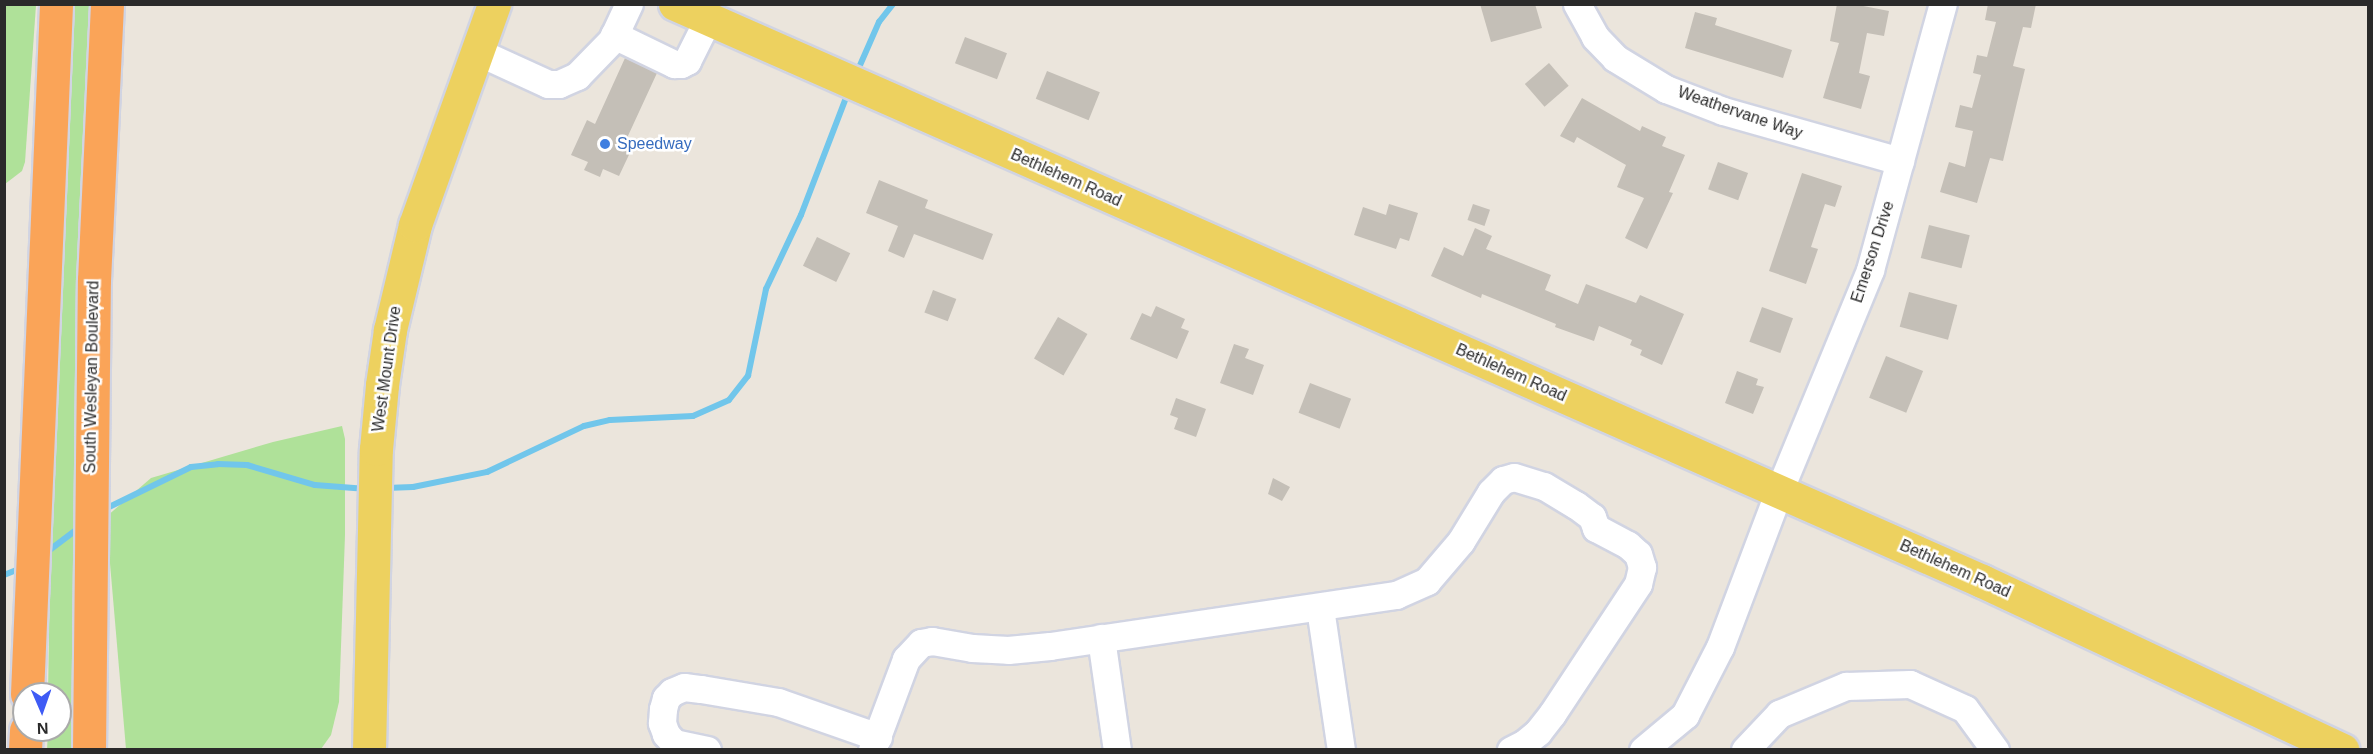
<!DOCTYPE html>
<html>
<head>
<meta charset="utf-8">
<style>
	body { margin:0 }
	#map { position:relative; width:2373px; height:754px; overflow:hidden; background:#ebe5dc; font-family:Arial,sans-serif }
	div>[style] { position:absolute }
	.green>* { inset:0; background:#afe199 }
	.stream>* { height:6px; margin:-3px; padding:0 3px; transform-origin:3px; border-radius:3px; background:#71c6eb }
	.building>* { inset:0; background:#c4bfb7; transform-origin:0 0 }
	.roads { filter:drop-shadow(2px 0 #d1d4e2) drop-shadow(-2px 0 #d1d4e2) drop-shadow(0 2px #d1d4e2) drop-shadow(0 -2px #d1d4e2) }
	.minor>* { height:27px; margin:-13.5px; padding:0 13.5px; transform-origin:13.5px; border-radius:13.5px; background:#fff }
	.major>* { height:33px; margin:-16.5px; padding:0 16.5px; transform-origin:16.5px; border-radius:16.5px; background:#edd15f }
	.highway>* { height:33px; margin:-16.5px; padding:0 16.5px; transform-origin:16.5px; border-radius:16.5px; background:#faa458 }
	.dots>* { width:16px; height:16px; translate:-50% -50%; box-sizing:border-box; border:3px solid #fff; border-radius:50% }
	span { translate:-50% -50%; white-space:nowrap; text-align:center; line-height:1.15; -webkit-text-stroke:5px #fff; paint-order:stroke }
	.street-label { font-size:16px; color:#2a2a2a }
	.shop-label { font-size:16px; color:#366cbe }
	.left { translate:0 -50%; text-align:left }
	.frame { position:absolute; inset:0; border:6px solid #2a2a2a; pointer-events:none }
	.north { position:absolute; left:12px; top:682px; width:60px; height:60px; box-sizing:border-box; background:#fff; border:2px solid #aaa; border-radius:50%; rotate:178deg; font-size:16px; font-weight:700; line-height:24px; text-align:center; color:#2a2a2a }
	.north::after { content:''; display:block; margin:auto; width:21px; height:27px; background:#3f5bf5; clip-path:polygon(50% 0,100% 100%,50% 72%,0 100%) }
</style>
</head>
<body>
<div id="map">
	<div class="green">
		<i style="clip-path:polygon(5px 4px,36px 5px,25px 162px,22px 171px,5px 184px)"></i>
		<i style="clip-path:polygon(68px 5px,93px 5px,76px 749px,47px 750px,48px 730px,60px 730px,60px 694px,48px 694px,51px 519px,49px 450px)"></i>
		<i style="clip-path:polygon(342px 426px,345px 439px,345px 535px,339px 702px,331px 735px,321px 749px,126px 749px,106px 517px,151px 478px,273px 442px)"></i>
	</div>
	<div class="stream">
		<i style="left:857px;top:72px;width:55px;rotate:-66.3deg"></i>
		<i style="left:879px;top:22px;width:23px;rotate:-52deg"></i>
		<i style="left:386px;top:488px;width:27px;rotate:-2deg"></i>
		<i style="left:413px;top:487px;width:76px;rotate:-11.5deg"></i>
		<i style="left:487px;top:472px;width:107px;rotate:-25.4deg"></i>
		<i style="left:584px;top:426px;width:27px;rotate:-13deg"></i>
		<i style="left:610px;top:420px;width:83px;rotate:-2.8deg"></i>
		<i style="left:693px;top:416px;width:39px;rotate:-24deg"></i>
		<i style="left:729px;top:400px;width:31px;rotate:-52deg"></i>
		<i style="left:748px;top:376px;width:89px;rotate:-78.3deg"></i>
		<i style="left:766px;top:289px;width:82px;rotate:-64.7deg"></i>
		<i style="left:801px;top:215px;width:134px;rotate:-69deg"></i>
		<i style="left:103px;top:510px;width:98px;rotate:-26deg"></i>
		<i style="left:191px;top:467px;width:27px;rotate:-6deg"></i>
		<i style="left:218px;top:464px;width:29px;rotate:2deg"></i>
		<i style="left:247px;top:465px;width:71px;rotate:16.4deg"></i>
		<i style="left:315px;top:485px;width:52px;rotate:4.4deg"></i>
		<i style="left:43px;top:555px;width:46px;rotate:-37.1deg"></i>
		<i style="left:4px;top:575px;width:18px;rotate:-22deg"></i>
	</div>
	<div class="building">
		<i style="clip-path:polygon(1480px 4px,1535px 4px,1542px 28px,1491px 42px)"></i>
		<i style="clip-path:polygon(1837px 4px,1853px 4px,1889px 11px,1884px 36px,1867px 33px,1859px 73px,1870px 76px,1861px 109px,1823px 98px,1839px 43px,1830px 41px)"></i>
		<i style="clip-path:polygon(1988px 4px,2036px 4px,2031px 28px,2023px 27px,2013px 66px,2025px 69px,2003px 161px,1990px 158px,1977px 203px,1940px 192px,1949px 162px,1965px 167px,1973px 131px,1955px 127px,1960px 105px,1972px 108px,1981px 75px,1973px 73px,1977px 55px,1987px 57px,1996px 22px,1985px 20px)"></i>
		<i style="clip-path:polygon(1695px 12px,1717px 18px,1715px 25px,1792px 50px,1783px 78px,1685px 48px)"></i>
		<i style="left:965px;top:37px;width:45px;height:28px;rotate:21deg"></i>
		<i style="clip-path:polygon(625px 58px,657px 73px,627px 138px,635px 142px,619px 176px,603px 169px,600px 177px,584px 170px,588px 162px,571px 155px,587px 120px,595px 124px)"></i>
		<i style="left:1549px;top:63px;width:30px;height:32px;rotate:49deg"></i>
		<i style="left:1047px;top:71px;width:57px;height:30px;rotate:22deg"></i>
		<i style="clip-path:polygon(1582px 98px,1640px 131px,1642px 126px,1666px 137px,1662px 146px,1685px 155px,1669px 192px,1673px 193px,1647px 249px,1625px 238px,1644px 198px,1617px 187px,1626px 165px,1577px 137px,1574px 143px,1560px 136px)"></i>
		<i style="left:1718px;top:162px;width:32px;height:29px;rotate:20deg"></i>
		<i style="clip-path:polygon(1802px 173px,1842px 186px,1835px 207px,1825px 204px,1811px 247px,1818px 249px,1806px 284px,1769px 271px)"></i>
		<i style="clip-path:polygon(879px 180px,928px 200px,925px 208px,993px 234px,983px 260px,914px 234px,904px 258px,888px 251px,898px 226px,866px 213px)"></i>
		<i style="clip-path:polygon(1389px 204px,1418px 213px,1409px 241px,1400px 238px,1396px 249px,1354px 235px,1363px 207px,1386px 215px)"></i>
		<i style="left:1473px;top:204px;width:18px;height:17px;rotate:19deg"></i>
		<i style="left:1929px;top:225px;width:42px;height:34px;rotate:14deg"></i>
		<i style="clip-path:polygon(1475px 228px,1492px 236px,1486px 249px,1551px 275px,1545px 290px,1578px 304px,1586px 284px,1636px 303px,1640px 295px,1684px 314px,1662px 365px,1640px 355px,1642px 350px,1630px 345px,1632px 340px,1599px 326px,1594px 341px,1555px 327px,1556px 324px,1482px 294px,1481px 298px,1431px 276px,1444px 247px,1463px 256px)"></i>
		<i style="left:817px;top:237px;width:37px;height:32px;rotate:26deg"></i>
		<i style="left:933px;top:290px;width:25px;height:24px;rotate:21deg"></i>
		<i style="left:1909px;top:292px;width:50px;height:36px;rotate:15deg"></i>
		<i style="clip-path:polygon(1156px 306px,1185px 319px,1181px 328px,1189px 331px,1177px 359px,1130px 339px,1142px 313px,1151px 317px)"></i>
		<i style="left:1762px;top:307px;width:33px;height:37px;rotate:20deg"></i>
		<i style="left:1058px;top:317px;width:34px;height:48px;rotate:30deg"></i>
		<i style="clip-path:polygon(1234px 344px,1249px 349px,1245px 358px,1264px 365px,1253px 395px,1220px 383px)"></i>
		<i style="left:1886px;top:356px;width:40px;height:45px;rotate:22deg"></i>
		<i style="clip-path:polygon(1737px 371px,1758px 379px,1756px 385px,1764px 387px,1753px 414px,1725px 403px)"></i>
		<i style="left:1310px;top:383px;width:44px;height:32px;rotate:21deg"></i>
		<i style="clip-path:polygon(1176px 398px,1206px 409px,1196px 437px,1174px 429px,1178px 418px,1170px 415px)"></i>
		<i style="clip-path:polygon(1273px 478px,1290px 487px,1282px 501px,1268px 494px)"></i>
	</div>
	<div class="roads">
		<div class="minor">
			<i style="left:1577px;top:4px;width:38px;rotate:61deg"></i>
			<i style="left:1595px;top:37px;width:29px;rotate:46deg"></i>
			<i style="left:1615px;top:58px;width:60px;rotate:31.3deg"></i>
			<i style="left:1666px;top:89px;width:61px;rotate:21.1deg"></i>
			<i style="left:1723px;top:111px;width:184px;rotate:15.8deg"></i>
			<i style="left:614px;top:35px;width:67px;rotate:25.8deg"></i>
			<i style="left:674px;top:64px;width:7px"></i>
			<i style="left:681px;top:64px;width:7px;rotate:-27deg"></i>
			<i style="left:687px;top:61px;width:47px;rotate:-63.4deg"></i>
			<i style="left:476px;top:51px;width:79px;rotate:24.6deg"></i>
			<i style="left:548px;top:84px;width:11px"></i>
			<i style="left:559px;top:84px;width:20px;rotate:-24deg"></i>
			<i style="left:577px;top:76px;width:50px;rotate:-45.8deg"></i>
			<i style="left:612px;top:40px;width:40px;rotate:-65deg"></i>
			<i style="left:1320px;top:608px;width:144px;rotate:81.6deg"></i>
			<i style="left:1101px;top:638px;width:113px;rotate:81.9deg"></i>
			<i style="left:707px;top:750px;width:34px;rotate:-168deg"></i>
			<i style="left:674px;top:743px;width:12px;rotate:-132deg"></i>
			<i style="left:666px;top:734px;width:12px;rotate:-110deg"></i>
			<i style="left:662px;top:723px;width:14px;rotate:-86deg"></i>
			<i style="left:663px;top:709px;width:11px;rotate:-75deg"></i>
			<i style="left:666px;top:698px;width:8px;rotate:-45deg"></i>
			<i style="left:672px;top:692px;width:13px;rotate:-23deg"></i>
			<i style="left:684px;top:687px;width:17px;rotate:7deg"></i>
			<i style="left:701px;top:689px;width:78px;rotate:9.6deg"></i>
			<i style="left:778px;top:702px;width:106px;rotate:19.3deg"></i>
			<i style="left:872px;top:750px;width:97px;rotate:-69.5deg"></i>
			<i style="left:906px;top:659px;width:22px;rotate:-47deg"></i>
			<i style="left:921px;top:643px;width:11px;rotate:-10deg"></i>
			<i style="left:932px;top:641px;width:41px;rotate:9.9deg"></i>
			<i style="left:972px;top:648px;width:36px;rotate:3deg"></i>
			<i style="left:1008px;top:650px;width:42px;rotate:-5.4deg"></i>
			<i style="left:1050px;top:646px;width:350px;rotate:-8.4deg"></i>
			<i style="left:1396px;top:595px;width:34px;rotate:-24deg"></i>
			<i style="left:1427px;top:581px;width:52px;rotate:-49.6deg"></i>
			<i style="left:1461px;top:541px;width:57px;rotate:-58.5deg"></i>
			<i style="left:1491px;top:492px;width:17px;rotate:-45deg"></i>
			<i style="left:1503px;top:480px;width:11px;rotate:-15deg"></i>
			<i style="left:1514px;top:477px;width:31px;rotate:17deg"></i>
			<i style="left:1544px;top:486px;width:37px;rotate:31deg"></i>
			<i style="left:1576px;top:505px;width:20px;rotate:37deg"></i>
			<i style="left:1592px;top:517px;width:12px;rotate:70deg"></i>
			<i style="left:1596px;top:528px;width:36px;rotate:28deg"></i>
			<i style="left:1628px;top:545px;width:13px;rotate:42deg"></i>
			<i style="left:1638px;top:554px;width:14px;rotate:73deg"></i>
			<i style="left:1642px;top:567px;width:17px;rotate:103deg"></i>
			<i style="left:1638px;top:584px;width:156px;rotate:123.5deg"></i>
			<i style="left:1552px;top:714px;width:23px;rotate:128deg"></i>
			<i style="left:1538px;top:732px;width:17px;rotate:140deg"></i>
			<i style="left:1525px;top:743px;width:16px;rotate:153deg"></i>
			<i style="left:1643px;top:750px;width:55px;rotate:-39.8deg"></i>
			<i style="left:1685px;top:715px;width:76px;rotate:-62.8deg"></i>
			<i style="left:1720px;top:647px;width:167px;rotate:-69.3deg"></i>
			<i style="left:1779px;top:491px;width:239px;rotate:-67.6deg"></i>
			<i style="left:1870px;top:270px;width:276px;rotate:-74.7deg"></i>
			<i style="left:1745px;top:750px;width:50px;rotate:-46.6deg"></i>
			<i style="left:1779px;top:714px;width:73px;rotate:-22.7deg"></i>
			<i style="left:1846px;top:686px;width:64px;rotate:-1.8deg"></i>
			<i style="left:1910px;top:684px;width:60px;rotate:24.4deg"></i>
			<i style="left:1965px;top:709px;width:51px;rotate:53.8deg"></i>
		</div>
		<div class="major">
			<i style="left:675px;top:4px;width:1429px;rotate:23.82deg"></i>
			<i style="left:1982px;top:581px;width:398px;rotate:25.1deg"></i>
			<i style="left:369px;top:750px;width:301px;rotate:-88.7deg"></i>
			<i style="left:376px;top:449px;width:64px;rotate:-84.6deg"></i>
			<i style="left:382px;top:385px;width:56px;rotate:-81.7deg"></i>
			<i style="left:390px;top:330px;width:108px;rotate:-76.6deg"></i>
			<i style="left:415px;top:225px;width:235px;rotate:-70.3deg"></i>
		</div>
		<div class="highway">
			<i style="left:27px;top:694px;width:691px;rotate:-87.59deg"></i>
			<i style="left:25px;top:750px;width:20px;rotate:-87deg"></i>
			<i style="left:89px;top:750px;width:470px;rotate:-89.4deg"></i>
			<i style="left:94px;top:280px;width:276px;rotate:-87.3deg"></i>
		</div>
	</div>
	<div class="dots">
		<i style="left:605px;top:144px;background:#3f7fe0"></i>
	</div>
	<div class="street-label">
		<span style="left:1740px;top:113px;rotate:19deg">Weathervane Way</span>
		<span style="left:1066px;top:178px;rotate:24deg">Bethlehem Road</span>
		<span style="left:1873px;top:252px;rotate:-72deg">Emerson Drive</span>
		<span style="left:387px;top:369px;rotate:-82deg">West Mount Drive</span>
		<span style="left:1511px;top:373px;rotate:24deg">Bethlehem Road</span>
		<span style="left:92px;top:377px;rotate:-89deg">South Wesleyan Boulevard</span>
		<span style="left:1955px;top:569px;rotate:24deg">Bethlehem Road</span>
	</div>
	<div class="shop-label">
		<span class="left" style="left:617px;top:144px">Speedway</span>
	</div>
	<div class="frame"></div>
	<div class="north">N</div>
</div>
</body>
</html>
